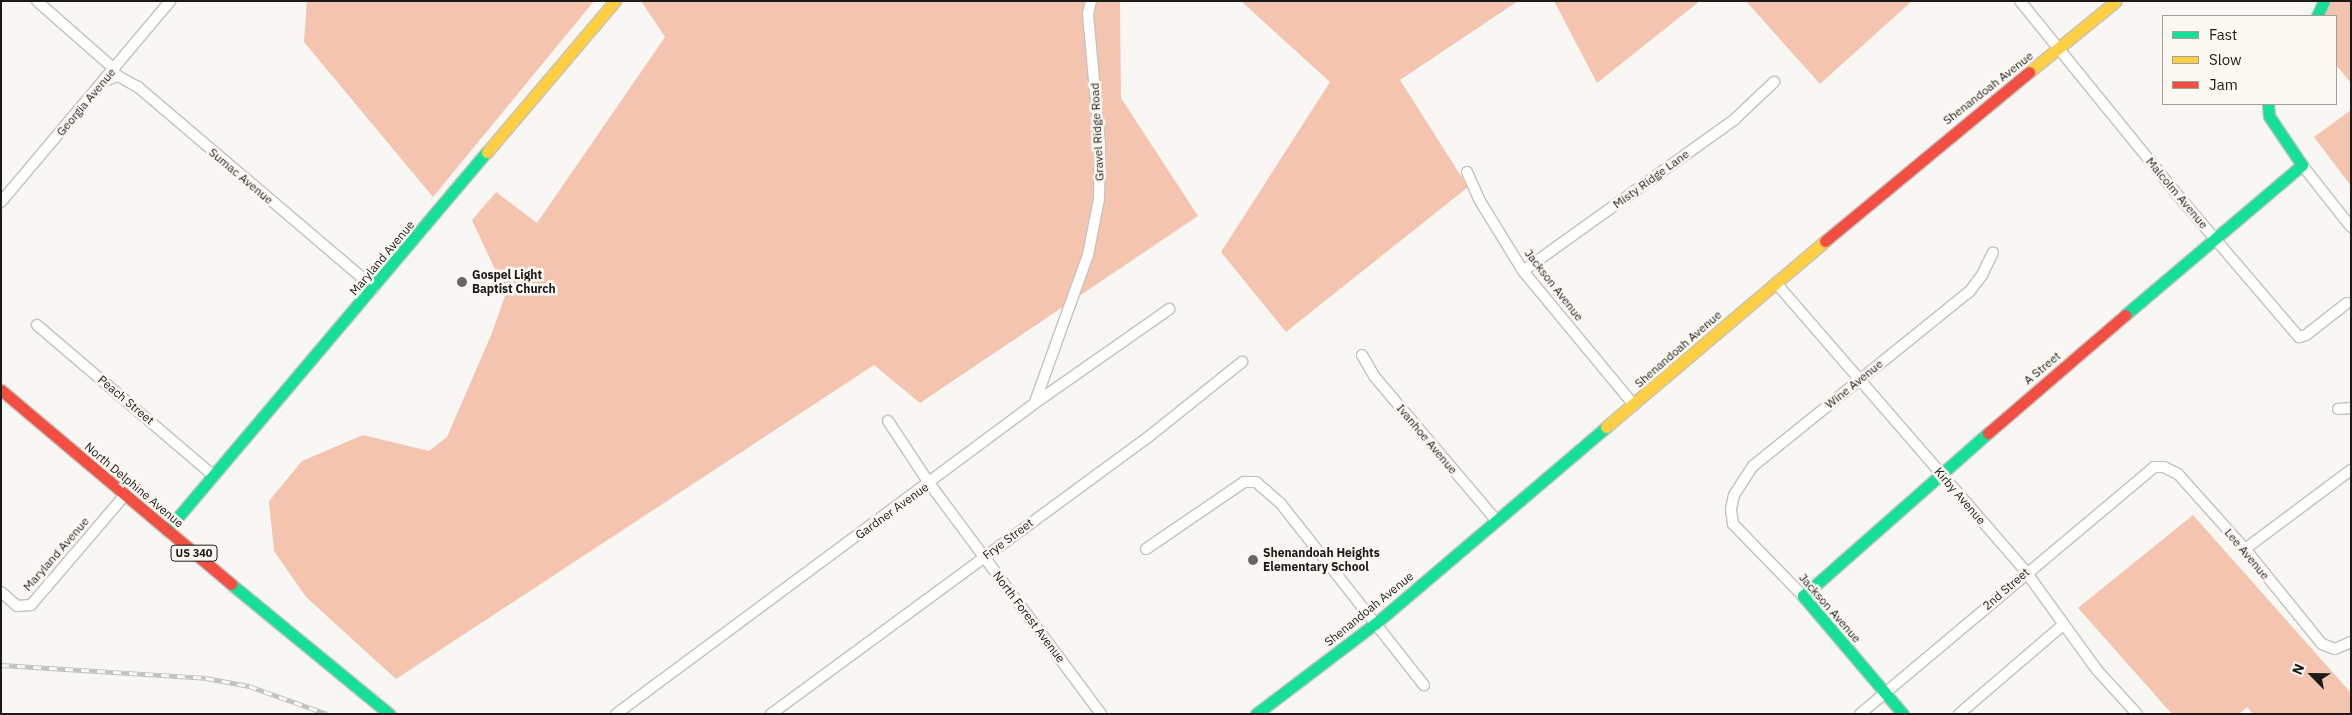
<!DOCTYPE html>
<html>
<head>
<meta charset="utf-8">
<style>
	body { margin:0 }
	#map { position:relative; width:2352px; height:715px; overflow:hidden; background:#f9f7f3; font-family:"IBM Plex Sans",sans-serif }
	div>[style] { position:absolute }
	.forest>* { inset:0; background:#f4c4af }
	.roads { filter:drop-shadow(1px 0 #c4c2bf) drop-shadow(-1px 0 #c4c2bf) drop-shadow(0 1px #c4c2bf) drop-shadow(0 -1px #c4c2bf) }
	.street>* { height:10px; margin:-5px; padding:0 5px; transform-origin:5px; border-radius:5px; background:#fefefd }
	.fast>* { height:11px; margin:-5.5px; padding:0 5.5px; transform-origin:5.5px; border-radius:5.5px; background:#16e098 }
	.slow>* { height:11px; margin:-5.5px; padding:0 5.5px; transform-origin:5.5px; border-radius:5.5px; background:#ffcf43 }
	.jam>* { height:11px; margin:-5.5px; padding:0 5.5px; transform-origin:5.5px; border-radius:5.5px; background:#f24e42 }
	.rail>* { height:4.5px; margin-top:-2.25px; transform-origin:0; background:repeating-linear-gradient(90deg,#fbf8f1 0 8px,#c0c0bf 0 16px); box-sizing:border-box; border-block:1px solid #c0c0bf }
	.dots>* { width:14px; height:14px; translate:-50% -50%; box-sizing:border-box; border:2px solid #fbf8f1; border-radius:50% }
	span { translate:-50% -50%; white-space:nowrap; text-align:center; line-height:1.15; -webkit-text-stroke:5px #fbf8f1; paint-order:stroke }
	.shield-label span { padding:1px 4px; background:#fbf8f1; border:1px solid; border-radius:4px; -webkit-text-stroke-width:0 }
	.shield-label { font-size:11px; color:#1c1a18; font-weight:700 }
	.street-label { font-size:12px; color:#1c1a18 }
	.poi-label { font-size:12px; color:#1c1a18; font-weight:700 }
	.left { translate:0 -50%; text-align:left }
	.frame { position:absolute; inset:0; border:2px solid #1c1a18; pointer-events:none }
	.legend { position:absolute; left:2162px; top:15px; width:175px; height:90px; box-sizing:border-box; background:#fbf8f1; border:1px solid #a29f9a; margin:0; padding:6px 9px; list-style:none; font-size:15px; color:#1c1a18 }
	.legend li { display:flex; align-items:center; gap:10px; height:25px }
	.legend b { width:25px; border:1px solid #a29f9a }
	.north { position:absolute; left:2287px; top:650px; width:50px; height:50px; -webkit-text-stroke:4px #fbf8f1; paint-order:stroke; rotate:293deg; font-size:14px; font-weight:700; line-height:20px; text-align:center; color:#1c1a18 }
	.north::after { content:''; display:block; margin:auto; width:18px; height:22px; background:#1c1a18; clip-path:polygon(50% 0,100% 100%,50% 72%,0 100%) }
</style>
</head>
<body>
<div id="map">
	<div class="forest">
		<i style="clip-path:polygon(307px 1px,594px 1px,433px 197px,304px 42px)"></i>
		<i style="clip-path:polygon(641px 1px,1120px 1px,1121px 98px,1198px 216px,920px 403px,874px 365px,396px 679px,306px 597px,274px 551px,269px 501px,302px 461px,363px 435px,429px 451px,447px 437px,492px 333px,506px 293px,472px 220px,496px 192px,537px 223px,665px 37px)"></i>
		<i style="clip-path:polygon(1241px 1px,1518px 1px,1400px 80px,1468px 187px,1286px 332px,1221px 252px,1330px 82px)"></i>
		<i style="clip-path:polygon(1554px 1px,1700px 1px,1597px 83px)"></i>
		<i style="clip-path:polygon(1746px 1px,1912px 1px,1820px 84px)"></i>
		<i style="clip-path:polygon(2332px 1px,2351px 1px,2351px 83px,2336px 65px,2336px 16px,2324px 16px)"></i>
		<i style="clip-path:polygon(2351px 110px,2351px 186px,2314px 137px)"></i>
		<i style="clip-path:polygon(2193px 515px,2351px 693px,2351px 714px,2253px 714px,2247px 707px,2239px 714px,2172px 714px,2078px 608px)"></i>
	</div>
	<div class="roads">
		<div class="street">
			<i style="left:37px;top:1px;width:103px;rotate:41.4deg"></i>
			<i style="left:2020px;top:1px;width:246px;rotate:50.9deg"></i>
			<i style="left:2175px;top:192px;width:191px;rotate:49.5deg"></i>
			<i style="left:2299px;top:337px;width:7px;rotate:-16deg"></i>
			<i style="left:2306px;top:335px;width:52px;rotate:-38deg"></i>
			<i style="left:104px;top:81px;width:15px;rotate:-20deg"></i>
			<i style="left:118px;top:76px;width:23px;rotate:29deg"></i>
			<i style="left:138px;top:87px;width:310px;rotate:40.4deg"></i>
			<i style="left:2302px;top:165px;width:79px;rotate:51.7deg"></i>
			<i style="left:1467px;top:172px;width:32px;rotate:66deg"></i>
			<i style="left:1480px;top:201px;width:82px;rotate:58.4deg"></i>
			<i style="left:1523px;top:271px;width:174px;rotate:50.4deg"></i>
			<i style="left:1px;top:202px;width:263px;rotate:-49.9deg"></i>
			<i style="left:1523px;top:271px;width:261px;rotate:-35.6deg"></i>
			<i style="left:1735px;top:119px;width:54px;rotate:-43.5deg"></i>
			<i style="left:1776px;top:283px;width:382px;rotate:49.1deg"></i>
			<i style="left:2026px;top:572px;width:121px;rotate:54.1deg"></i>
			<i style="left:2097px;top:670px;width:59px;rotate:47.7deg"></i>
			<i style="left:37px;top:325px;width:233px;rotate:40.5deg"></i>
			<i style="left:1362px;top:355px;width:24px;rotate:60deg"></i>
			<i style="left:1374px;top:376px;width:190px;rotate:49.7deg"></i>
			<i style="left:1035px;top:402px;width:156px;rotate:-70.2deg"></i>
			<i style="left:1088px;top:255px;width:57px;rotate:-78.9deg"></i>
			<i style="left:1099px;top:199px;width:53px;rotate:-88.9deg"></i>
			<i style="left:1100px;top:146px;width:133px;rotate:-95.2deg"></i>
			<i style="left:1088px;top:14px;width:13px;rotate:-77deg"></i>
			<i style="left:2338px;top:409px;width:13px;rotate:-4deg"></i>
			<i style="left:888px;top:421px;width:74px;rotate:56.5deg"></i>
			<i style="left:929px;top:483px;width:288px;rotate:53.3deg"></i>
			<i style="left:1146px;top:549px;width:119px;rotate:-34.4deg"></i>
			<i style="left:1244px;top:482px;width:12px"></i>
			<i style="left:1256px;top:482px;width:33px;rotate:41deg"></i>
			<i style="left:1281px;top:504px;width:231px;rotate:51.7deg"></i>
			<i style="left:2245px;top:549px;width:132px;rotate:-36.7deg"></i>
			<i style="left:1px;top:592px;width:21px;rotate:41deg"></i>
			<i style="left:17px;top:606px;width:14px;rotate:-4deg"></i>
			<i style="left:31px;top:605px;width:145px;rotate:-49.5deg"></i>
			<i style="left:1803px;top:596px;width:100px;rotate:-134.2deg"></i>
			<i style="left:1733px;top:524px;width:15px;rotate:-98deg"></i>
			<i style="left:1731px;top:509px;width:14px;rotate:-78deg"></i>
			<i style="left:1734px;top:495px;width:35px;rotate:-57deg"></i>
			<i style="left:1753px;top:466px;width:279px;rotate:-38.9deg"></i>
			<i style="left:1970px;top:291px;width:20px;rotate:-53deg"></i>
			<i style="left:1982px;top:275px;width:25px;rotate:-64deg"></i>
			<i style="left:616px;top:714px;width:522px;rotate:-36.58deg"></i>
			<i style="left:1035px;top:403px;width:164px;rotate:-35deg"></i>
			<i style="left:771px;top:714px;width:466px;rotate:-36.3deg"></i>
			<i style="left:1147px;top:438px;width:122px;rotate:-38.7deg"></i>
			<i style="left:1860px;top:714px;width:384px;rotate:-40deg"></i>
			<i style="left:2154px;top:467px;width:10px"></i>
			<i style="left:2164px;top:467px;width:16px;rotate:27deg"></i>
			<i style="left:2178px;top:474px;width:101px;rotate:48.2deg"></i>
			<i style="left:2245px;top:549px;width:122px;rotate:51deg"></i>
			<i style="left:2322px;top:644px;width:14px;rotate:21deg"></i>
			<i style="left:2335px;top:649px;width:17px;rotate:-24deg"></i>
			<i style="left:1959px;top:714px;width:137px;rotate:-40.6deg"></i>
		</div>
		<div class="fast">
			<i style="left:2317px;top:16px;width:17px;rotate:-65deg"></i>
			<i style="left:2125px;top:315px;width:232px;rotate:-40.3deg"></i>
			<i style="left:2302px;top:165px;width:59px;rotate:-124deg"></i>
			<i style="left:2269px;top:116px;width:12px;rotate:-95deg"></i>
			<i style="left:167px;top:530px;width:495px;rotate:-49.8deg"></i>
			<i style="left:231px;top:584px;width:205px;rotate:39.4deg"></i>
			<i style="left:1256px;top:714px;width:151px;rotate:-37.2deg"></i>
			<i style="left:1376px;top:623px;width:302px;rotate:-40.4deg"></i>
			<i style="left:1903px;top:714px;width:155px;rotate:-130.3deg"></i>
			<i style="left:1803px;top:596px;width:247px;rotate:-41.4deg"></i>
		</div>
		<div class="slow">
			<i style="left:2029px;top:72px;width:112px;rotate:-39.2deg"></i>
			<i style="left:487px;top:152px;width:198px;rotate:-49.7deg"></i>
			<i style="left:1606px;top:427px;width:287px;rotate:-40.3deg"></i>
		</div>
		<div class="jam">
			<i style="left:1825px;top:241px;width:265px;rotate:-39.6deg"></i>
			<i style="left:1px;top:390px;width:301px;rotate:40.1deg"></i>
			<i style="left:1988px;top:433px;width:181px;rotate:-40.7deg"></i>
		</div>
	</div>
	<div class="rail">
		<i style="left:1px;top:665px;width:205px;rotate:3.6deg"></i>
		<i style="left:206px;top:678px;width:44px;rotate:10.5deg"></i>
		<i style="left:249px;top:686px;width:83px;rotate:19.7deg"></i>
	</div>
	<div class="dots">
		<i style="left:462px;top:282px;background:#696765"></i>
		<i style="left:1253px;top:560px;background:#696765"></i>
	</div>
	<div class="shield-label">
		<span style="left:194px;top:553px">US 340</span>
	</div>
	<div class="street-label">
		<span style="left:1988px;top:88px;rotate:-38deg">Shenandoah Avenue</span>
		<span style="left:86px;top:102px;rotate:-50deg">Georgia Avenue</span>
		<span style="left:1097px;top:132px;rotate:-93deg">Gravel Ridge Road</span>
		<span style="left:241px;top:176px;rotate:40deg">Sumac Avenue</span>
		<span style="left:1651px;top:179px;rotate:-36deg">Misty Ridge Lane</span>
		<span style="left:2177px;top:193px;rotate:50deg">Malcolm Avenue</span>
		<span style="left:382px;top:258px;rotate:-50deg">Maryland Avenue</span>
		<span style="left:1554px;top:285px;rotate:52deg">Jackson Avenue</span>
		<span style="left:1678px;top:349px;rotate:-41deg">Shenandoah Avenue</span>
		<span style="left:2042px;top:368px;rotate:-40deg">A Street</span>
		<span style="left:1854px;top:384px;rotate:-39deg">Wine Avenue</span>
		<span style="left:126px;top:400px;rotate:40deg">Peach Street</span>
		<span style="left:1427px;top:439px;rotate:50deg">Ivanhoe Avenue</span>
		<span style="left:134px;top:485px;rotate:40deg">North Delphine Avenue</span>
		<span style="left:1960px;top:496px;rotate:49deg">Kirby Avenue</span>
		<span style="left:892px;top:511px;rotate:-36deg">Gardner Avenue</span>
		<span style="left:1008px;top:539px;rotate:-37deg">Frye Street</span>
		<span style="left:56px;top:554px;rotate:-49deg">Maryland Avenue</span>
		<span style="left:2247px;top:554px;rotate:50deg">Lee Avenue</span>
		<span style="left:2006px;top:589px;rotate:-41deg">2nd Street</span>
		<span style="left:1830px;top:608px;rotate:49deg">Jackson Avenue</span>
		<span style="left:1369px;top:609px;rotate:-39deg">Shenandoah Avenue</span>
		<span style="left:1029px;top:617px;rotate:53deg">North Forest Avenue</span>
	</div>
	<div class="poi-label">
		<span class="left" style="left:472px;top:282px">Gospel Light<br>Baptist Church</span>
		<span class="left" style="left:1263px;top:560px">Shenandoah Heights<br>Elementary School</span>
	</div>
	<div class="frame"></div>
	<ul class="legend">
	<li><b style="height:6px;background:#16e098"></b>Fast</li>
	<li><b style="height:6px;background:#ffcf43"></b>Slow</li>
	<li><b style="height:6px;background:#f24e42"></b>Jam</li>
	</ul>
	<div class="north">N</div>
</div>
</body>
</html>
